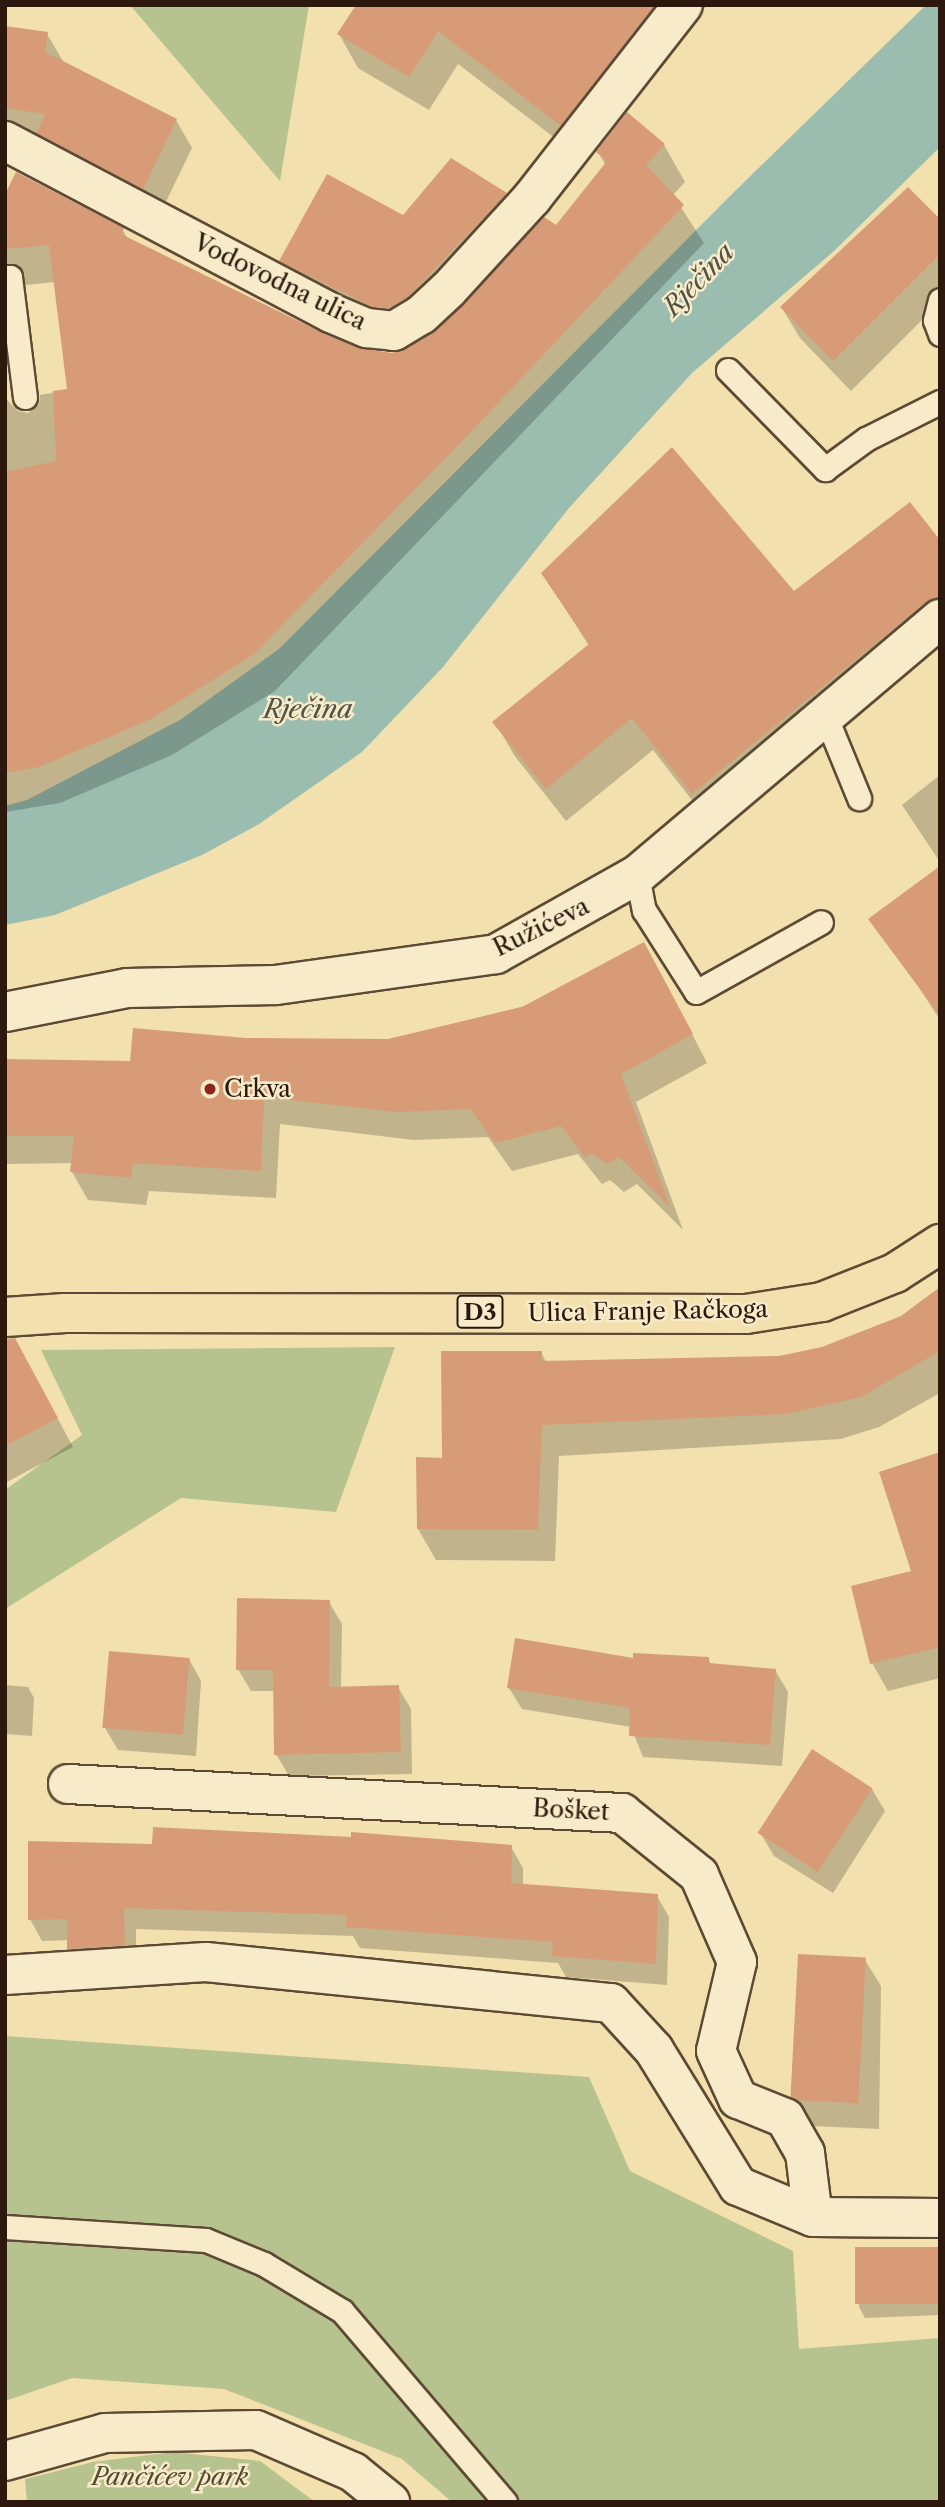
<!DOCTYPE html>
<html>
<head>
<meta charset="utf-8">
<style>
	body { margin:0 }
	#map { position:relative; width:945px; height:2507px; overflow:hidden; background:#f2e0ae; font-family:"Libre Caslon Text",serif }
	div>[style] { position:absolute }
	.green>* { inset:0; background:#b6c38e }
	.water>* { inset:0; background:#9bbdaf }
	.shadow>* { inset:0; background:#0003 }
	.building>* { inset:0; background:#d79c77; transform-origin:0 0 }
	.roads { filter:drop-shadow(2px 0 #5e4a34) drop-shadow(-2px 0 #5e4a34) drop-shadow(0 2px #5e4a34) drop-shadow(0 -2px #5e4a34) }
	.service>* { height:23px; margin:-11.5px; padding:0 11.5px; transform-origin:11.5px; border-radius:11.5px; background:#f7ebca }
	.minor>* { height:38px; margin:-19px; padding:0 19px; transform-origin:19px; border-radius:19px; background:#f7ebca }
	.tertiary>* { height:38px; margin:-19px; padding:0 19px; transform-origin:19px; border-radius:19px; background:#f7ebca }
	.primary>* { height:38px; margin:-19px; padding:0 19px; transform-origin:19px; border-radius:19px; background:#f2e0ae }
	.dots>* { width:19px; height:19px; translate:-50% -50%; box-sizing:border-box; border:4px solid #f7ebca; border-radius:50% }
	span { translate:-50% -50%; white-space:nowrap; text-align:center; line-height:1.15; -webkit-text-stroke:5px #f7ebca; paint-order:stroke }
	.shield-label span { padding:2px 5px; background:#f7ebca; border:2px solid; border-radius:5px; -webkit-text-stroke-width:0 }
	.shield-label { font-size:23px; color:#2c180c; font-weight:700 }
	.street-label { font-size:24px; color:#2c180c }
	.poi-label { font-size:24px; color:#2c180c }
	.left { translate:0 -50%; text-align:left }
	.park-label { font-size:24px; color:#554b33; font-style:italic }
	.water-label { font-size:26px; color:#535245; font-style:italic }
	.frame { position:absolute; inset:0; border:7px solid #2c180c; pointer-events:none }
</style>
</head>
<body>
<div id="map">
	<div class="green">
		<i style="clip-path:polygon(130px 5px,309px 5px,280px 181px)"></i>
		<i style="clip-path:polygon(395px 1347px,336px 1512px,181px 1498px,5px 1609px,5px 1490px,82px 1435px,41px 1350px)"></i>
		<i style="clip-path:polygon(5px 2036px,589px 2077px,630px 2171px,793px 2251px,799px 2349px,940px 2338px,940px 2502px,452px 2502px,402px 2459px,224px 2389px,72px 2378px,5px 2401px)"></i>
		<i style="clip-path:polygon(173px 2452px,260px 2461px,315px 2502px,27px 2502px,25px 2479px,93px 2462px)"></i>
	</div>
	<div class="water">
		<i style="clip-path:polygon(926px 5px,940px 5px,940px 147px,834px 251px,692px 373px,569px 508px,443px 667px,362px 752px,259px 824px,202px 855px,55px 915px,5px 925px,5px 806px,27px 800px,180px 720px,279px 649px,735px 191px)"></i>
	</div>
	<div class="shadow">
		<i style="clip-path:polygon(358px 5px,708px 5px,685px 25px,581px 158px,458px 64px,429px 110px,358px 68px,339px 34px)"></i>
		<i style="clip-path:polygon(5px 28px,47px 34px,63px 61px,176px 120px,192px 148px,159px 216px,54px 160px,41px 138px,5px 133px)"></i>
		<i style="clip-path:polygon(664px 145px,685px 182px,673px 195px,704px 243px,275px 691px,172px 755px,60px 803px,5px 812px,5px 387px,7px 400px,18px 411px,28px 413px,39px 404px,40px 395px,69px 390px,55px 282px,5px 287px,5px 189px,123px 230px,128px 240px,358px 350px,392px 355px,437px 332px,557px 227px,606px 166px,598px 152px)"></i>
		<i style="clip-path:polygon(505px 195px,523px 225px,407px 339px,299px 291px,281px 261px,404px 218px)"></i>
		<i style="clip-path:polygon(940px 222px,940px 302px,851px 391px,800px 338px,782px 308px)"></i>
		<i style="clip-path:polygon(940px 543px,940px 640px,712px 826px,653px 750px,566px 821px,514px 755px,495px 722px,589px 646px,543px 573px,794px 594px)"></i>
		<i style="clip-path:polygon(940px 775px,940px 862px,902px 805px)"></i>
		<i style="clip-path:polygon(940px 944px,940px 1020px,907px 969px)"></i>
		<i style="clip-path:polygon(660px 972px,707px 1063px,636px 1102px,683px 1230px,637px 1184px,624px 1192px,610px 1180px,602px 1184px,578px 1154px,512px 1171px,488px 1137px,414px 1140px,280px 1124px,276px 1198px,149px 1191px,146px 1205px,88px 1200px,72px 1172px,73px 1163px,5px 1164px,5px 1060px,132px 1062px,246px 1039px,389px 1040px)"></i>
		<i style="clip-path:polygon(940px 1289px,940px 1393px,879px 1427px,841px 1439px,559px 1456px,555px 1561px,436px 1560px,418px 1529px,444px 1459px,541px 1353px,547px 1363px,779px 1358px,822px 1349px,901px 1317px)"></i>
		<i style="clip-path:polygon(5px 1379px,45px 1395px,73px 1447px,5px 1483px)"></i>
		<i style="clip-path:polygon(940px 1454px,940px 1678px,888px 1691px,872px 1663px,913px 1572px)"></i>
		<i style="clip-path:polygon(329px 1602px,342px 1624px,341px 1688px,398px 1687px,411px 1709px,412px 1774px,289px 1776px,276px 1754px,275px 1691px,251px 1691px,238px 1669px)"></i>
		<i style="clip-path:polygon(189px 1659px,201px 1681px,196px 1756px,118px 1750px,105px 1728px)"></i>
		<i style="clip-path:polygon(708px 1659px,712px 1665px,775px 1670px,788px 1692px,782px 1766px,643px 1757px,631px 1727px,522px 1709px,509px 1688px,634px 1660px)"></i>
		<i style="clip-path:polygon(5px 1685px,28px 1687px,34px 1698px,32px 1736px,5px 1734px)"></i>
		<i style="clip-path:polygon(872px 1789px,885px 1811px,833px 1893px,774px 1856px,761px 1834px)"></i>
		<i style="clip-path:polygon(154px 1846px,511px 1847px,523px 1868px,523px 1886px,657px 1896px,669px 1917px,667px 1985px,566px 1977px,558px 1963px,360px 1948px,353px 1936px,136px 1929px,136px 1966px,81px 1970px,69px 1940px,42px 1941px,30px 1919px)"></i>
		<i style="clip-path:polygon(865px 1960px,881px 1986px,879px 2129px,813px 2126px,798px 2100px)"></i>
		<i style="clip-path:polygon(940px 2249px,940px 2315px,865px 2318px,859px 2307px,857px 2252px)"></i>
	</div>
	<div class="building">
		<i style="clip-path:polygon(356px 5px,655px 5px,561px 126px,438px 31px,409px 77px,337px 34px)"></i>
		<i style="clip-path:polygon(5px 26px,48px 32px,45px 52px,177px 119px,143px 189px,36px 133px,45px 114px,5px 108px)"></i>
		<i style="clip-path:polygon(627px 112px,665px 144px,646px 165px,684px 205px,468px 435px,254px 654px,151px 719px,39px 767px,5px 773px,5px 472px,56px 461px,53px 391px,67px 389px,49px 245px,5px 249px,5px 194px,16px 172px,124px 228px,121px 234px,321px 332px,359px 348px,392px 353px,436px 331px,544px 217px,556px 225px,607px 161px,596px 152px)"></i>
		<i style="clip-path:polygon(451px 158px,507px 193px,408px 297px,389px 308px,373px 307px,279px 261px,327px 174px,403px 215px)"></i>
		<i style="clip-path:polygon(908px 187px,940px 219px,940px 254px,833px 361px,780px 307px)"></i>
		<i style="clip-path:polygon(672px 447px,794px 591px,910px 502px,940px 540px,940px 598px,926px 602px,692px 794px,632px 718px,546px 789px,492px 722px,589px 644px,541px 573px)"></i>
		<i style="clip-path:polygon(940px 866px,940px 1016px,868px 919px)"></i>
		<i style="clip-path:polygon(644px 942px,693px 1034px,621px 1074px,670px 1207px,619px 1157px,607px 1164px,592px 1153px,585px 1157px,561px 1126px,495px 1143px,470px 1109px,397px 1112px,264px 1097px,261px 1171px,133px 1163px,131px 1178px,70px 1172px,74px 1136px,5px 1136px,5px 1059px,130px 1061px,133px 1028px,246px 1038px,388px 1039px,522px 1007px)"></i>
		<i style="clip-path:polygon(940px 1287px,940px 1351px,861px 1397px,787px 1414px,542px 1425px,538px 1530px,417px 1529px,416px 1457px,442px 1458px,441px 1351px,542px 1351px,542px 1361px,779px 1356px,822px 1347px,901px 1316px)"></i>
		<i style="clip-path:polygon(15px 1338px,58px 1418px,5px 1446px,5px 1339px)"></i>
		<i style="clip-path:polygon(940px 1452px,940px 1647px,870px 1664px,851px 1586px,911px 1571px,879px 1472px)"></i>
		<i style="clip-path:polygon(237px 1598px,330px 1600px,329px 1687px,399px 1685px,401px 1752px,274px 1755px,273px 1670px,236px 1670px)"></i>
		<i style="clip-path:polygon(515px 1638px,633px 1658px,633px 1653px,709px 1657px,709px 1663px,776px 1669px,770px 1745px,629px 1736px,630px 1708px,507px 1688px)"></i>
		<i style="left:109px;top:1651px;width:81px;height:77px;rotate:5deg"></i>
		<i style="left:812px;top:1749px;width:72px;height:100px;rotate:33deg"></i>
		<i style="clip-path:polygon(153px 1827px,351px 1837px,351px 1832px,512px 1845px,511px 1883px,658px 1894px,656px 1964px,552px 1956px,553px 1942px,346px 1927px,347px 1915px,124px 1908px,125px 1945px,67px 1949px,67px 1919px,28px 1920px,28px 1841px,152px 1844px)"></i>
		<i style="left:798px;top:1954px;width:68px;height:146px;rotate:3deg"></i>
		<i style="left:940px;top:2247px;width:57px;height:85px;rotate:90deg"></i>
	</div>
	<div class="roads">
		<div class="service">
			<i style="left:5px;top:277px;width:5px"></i>
			<i style="left:10px;top:277px;width:121px;rotate:82.9deg"></i>
			<i style="left:940px;top:300px;width:21px;rotate:104deg"></i>
			<i style="left:935px;top:320px;width:15px;rotate:70deg"></i>
			<i style="left:728px;top:370px;width:139px;rotate:45.6deg"></i>
			<i style="left:825px;top:469px;width:51px;rotate:-36.2deg"></i>
			<i style="left:866px;top:439px;width:83px;rotate:-26.6deg"></i>
			<i style="left:825px;top:715px;width:90px;rotate:67.7deg"></i>
			<i style="left:637px;top:875px;width:36px;rotate:79deg"></i>
			<i style="left:644px;top:910px;width:97px;rotate:57.6deg"></i>
			<i style="left:696px;top:992px;width:143px;rotate:-29.2deg"></i>
			<i style="left:5px;top:2227px;width:201px;rotate:3.7deg"></i>
			<i style="left:206px;top:2240px;width:63px;rotate:22.5deg"></i>
			<i style="left:264px;top:2264px;width:91px;rotate:31.1deg"></i>
			<i style="left:342px;top:2311px;width:251px;rotate:49.5deg"></i>
		</div>
		<div class="minor">
			<i style="left:5px;top:141px;width:369px;rotate:27.8deg"></i>
			<i style="left:331px;top:313px;width:39px;rotate:23deg"></i>
			<i style="left:367px;top:328px;width:27px;rotate:6deg"></i>
			<i style="left:394px;top:331px;width:31px;rotate:-31deg"></i>
			<i style="left:421px;top:315px;width:37px;rotate:-43deg"></i>
			<i style="left:448px;top:290px;width:125px;rotate:-47.6deg"></i>
			<i style="left:532px;top:198px;width:245px;rotate:-52deg"></i>
			<i style="left:5px;top:1012px;width:124px;rotate:-11.1deg"></i>
			<i style="left:127px;top:988px;width:149px;rotate:-1.2deg"></i>
			<i style="left:276px;top:985px;width:222px;rotate:-8deg"></i>
			<i style="left:496px;top:954px;width:162px;rotate:-29.3deg"></i>
			<i style="left:637px;top:875px;width:397px;rotate:-40.2deg"></i>
			<i style="left:68px;top:1784px;width:555px;rotate:3deg"></i>
			<i style="left:622px;top:1813px;width:99px;rotate:38.8deg"></i>
			<i style="left:699px;top:1875px;width:95px;rotate:66.4deg"></i>
			<i style="left:737px;top:1962px;width:91px;rotate:103.3deg"></i>
			<i style="left:716px;top:2051px;width:53px;rotate:65.4deg"></i>
			<i style="left:738px;top:2099px;width:51px;rotate:22deg"></i>
			<i style="left:785px;top:2118px;width:40px;rotate:60.3deg"></i>
			<i style="left:805px;top:2153px;width:64px;rotate:82.9deg"></i>
			<i style="left:5px;top:1975px;width:201px;rotate:-3.7deg"></i>
			<i style="left:206px;top:1962px;width:407px;rotate:5.8deg"></i>
			<i style="left:611px;top:2003px;width:64px;rotate:47.5deg"></i>
			<i style="left:654px;top:2050px;width:160px;rotate:58.3deg"></i>
			<i style="left:738px;top:2186px;width:81px;rotate:22.5deg"></i>
			<i style="left:813px;top:2217px;width:127px;rotate:0.5deg"></i>
		</div>
		<div class="tertiary">
			<i style="left:5px;top:2461px;width:104px;rotate:-15.6deg"></i>
			<i style="left:105px;top:2433px;width:151px;rotate:-1.1deg"></i>
			<i style="left:256px;top:2430px;width:106px;rotate:23.4deg"></i>
			<i style="left:353px;top:2472px;width:48px;rotate:39deg"></i>
		</div>
		<div class="primary">
			<i style="left:5px;top:1317px;width:60px;rotate:-3.8deg"></i>
			<i style="left:65px;top:1313px;width:681px;rotate:0.08deg"></i>
			<i style="left:746px;top:1314px;width:77px;rotate:-9deg"></i>
			<i style="left:822px;top:1302px;width:79px;rotate:-21.7deg"></i>
			<i style="left:895px;top:1273px;width:54px;rotate:-32.8deg"></i>
		</div>
	</div>
	<div class="dots">
		<i style="left:210px;top:1089px;background:#8f2418"></i>
	</div>
	<div class="shield-label">
		<span style="left:480px;top:1312px">D3</span>
	</div>
	<div class="street-label">
		<span style="left:280px;top:282px;rotate:26deg">Vodovodna ulica</span>
		<span style="left:541px;top:927px;rotate:-26deg">Ružićeva</span>
		<span style="left:648px;top:1311px;rotate:-1deg">Ulica Franje Račkoga</span>
		<span style="left:571px;top:1810px;rotate:3deg">Bošket</span>
	</div>
	<div class="poi-label">
		<span class="left" style="left:224px;top:1089px">Crkva</span>
	</div>
	<div class="park-label">
		<span style="left:170px;top:2477px">Pančićev park</span>
	</div>
	<div class="water-label">
		<span style="left:699px;top:280px;rotate:-46deg">Rječina</span>
		<span style="left:308px;top:710px">Rječina</span>
	</div>
	<div class="frame"></div>
</div>
</body>
</html>
